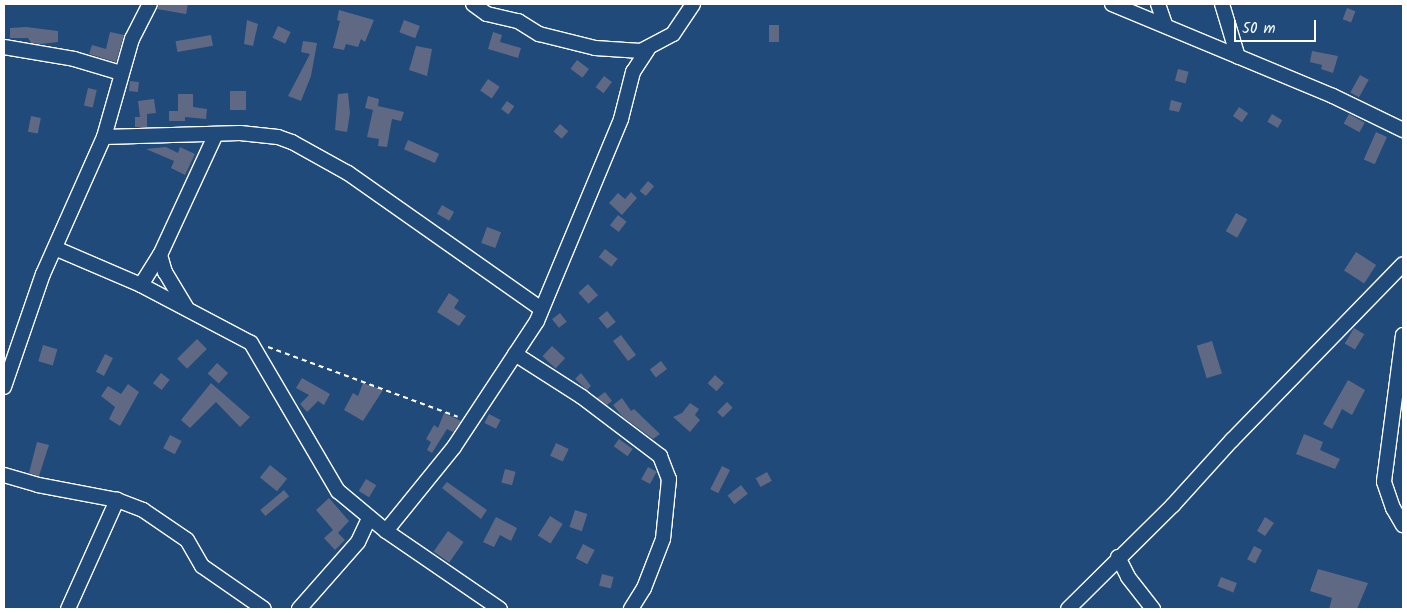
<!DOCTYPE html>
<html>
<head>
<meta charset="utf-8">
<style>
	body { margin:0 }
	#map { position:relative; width:1407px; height:613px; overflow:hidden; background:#1f4a7a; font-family:Kalam,sans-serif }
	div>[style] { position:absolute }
	.building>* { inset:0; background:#606983; transform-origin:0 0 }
	.path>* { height:2px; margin-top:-1px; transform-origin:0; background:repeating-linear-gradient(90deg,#fff 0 5px,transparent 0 9px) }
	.roads { filter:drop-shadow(1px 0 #fff) drop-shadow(-1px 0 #fff) drop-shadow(0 1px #fff) drop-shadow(0 -1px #fff) }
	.minor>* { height:14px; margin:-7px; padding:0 7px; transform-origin:7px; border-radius:7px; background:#1f4a7a }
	span { translate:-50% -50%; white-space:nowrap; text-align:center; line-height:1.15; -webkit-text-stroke:5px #1f4a7a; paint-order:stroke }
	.frame { position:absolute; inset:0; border:5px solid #fff; pointer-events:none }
	.scale { position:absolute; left:1234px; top:20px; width:82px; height:22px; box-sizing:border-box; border:2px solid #fff; border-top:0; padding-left:6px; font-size:15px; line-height:18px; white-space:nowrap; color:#fff; -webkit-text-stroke:4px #1f4a7a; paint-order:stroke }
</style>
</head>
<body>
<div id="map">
	<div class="building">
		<i style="clip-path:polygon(159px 4px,188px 4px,186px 14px,157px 9px)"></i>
		<i style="left:1347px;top:8px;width:9px;height:12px;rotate:21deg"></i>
		<i style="clip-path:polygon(339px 10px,374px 20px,365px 42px,361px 39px,358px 47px,346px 44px,344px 50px,333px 48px,340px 21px,337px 20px)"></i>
		<i style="clip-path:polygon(247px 20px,258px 24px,253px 46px,244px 44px)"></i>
		<i style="left:404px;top:20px;width:17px;height:13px;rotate:21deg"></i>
		<i style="left:769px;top:25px;width:10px;height:17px"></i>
		<i style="left:278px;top:26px;width:14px;height:13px;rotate:25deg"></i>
		<i style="clip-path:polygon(26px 27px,58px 31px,58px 42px,41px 44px,31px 43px,28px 38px,10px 38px,10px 28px)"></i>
		<i style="clip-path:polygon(110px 32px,124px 35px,116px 62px,89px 54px,92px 45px,106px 49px)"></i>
		<i style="clip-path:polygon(493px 32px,502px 35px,500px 42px,521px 48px,518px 58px,488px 49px)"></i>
		<i style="left:211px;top:35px;width:11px;height:36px;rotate:80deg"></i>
		<i style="clip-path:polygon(303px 41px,317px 43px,311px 76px,301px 101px,288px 96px,310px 54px,301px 52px)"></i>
		<i style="clip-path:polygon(416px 46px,432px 49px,427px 76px,409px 70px)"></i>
		<i style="clip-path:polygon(1312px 51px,1338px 56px,1333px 73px,1321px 69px,1322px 65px,1310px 62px)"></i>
		<i style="left:577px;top:60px;width:15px;height:11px;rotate:37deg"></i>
		<i style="left:1178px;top:69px;width:11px;height:12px;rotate:15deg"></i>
		<i style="left:1360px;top:75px;width:10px;height:20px;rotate:29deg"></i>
		<i style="left:604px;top:76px;width:10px;height:14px;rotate:37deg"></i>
		<i style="left:488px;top:79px;width:14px;height:14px;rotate:34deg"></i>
		<i style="left:130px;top:81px;width:9px;height:10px;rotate:6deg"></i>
		<i style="left:88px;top:88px;width:9px;height:18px;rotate:13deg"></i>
		<i style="left:230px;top:91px;width:16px;height:19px"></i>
		<i style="clip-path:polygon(348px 93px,350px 113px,347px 132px,335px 130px,338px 94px)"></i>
		<i style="clip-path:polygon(178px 94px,193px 94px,193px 107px,207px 109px,206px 119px,185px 117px,185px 121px,169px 121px,169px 111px,178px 111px)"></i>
		<i style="clip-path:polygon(368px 96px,379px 99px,378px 106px,404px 112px,401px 121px,392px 119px,387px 147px,378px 146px,379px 139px,367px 137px,373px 110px,365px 108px)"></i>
		<i style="clip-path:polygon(154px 99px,156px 113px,147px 114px,147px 127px,135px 127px,135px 117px,140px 117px,138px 101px)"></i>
		<i style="clip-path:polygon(1171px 100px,1182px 103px,1179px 112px,1169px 110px)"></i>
		<i style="left:507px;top:101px;width:9px;height:10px;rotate:36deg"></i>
		<i style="left:1239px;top:107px;width:11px;height:11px;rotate:34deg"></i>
		<i style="left:1272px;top:114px;width:12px;height:9px;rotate:31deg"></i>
		<i style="left:1349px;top:114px;width:18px;height:11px;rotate:29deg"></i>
		<i style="left:31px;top:116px;width:10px;height:16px;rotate:11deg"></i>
		<i style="left:560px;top:124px;width:11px;height:10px;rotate:41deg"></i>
		<i style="left:1376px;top:132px;width:12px;height:30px;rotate:24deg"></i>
		<i style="left:408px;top:140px;width:34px;height:10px;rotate:24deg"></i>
		<i style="clip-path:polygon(166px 147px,178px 153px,180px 147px,195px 154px,185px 175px,171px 168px,174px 161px,146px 149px)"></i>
		<i style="left:648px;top:181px;width:8px;height:13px;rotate:40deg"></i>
		<i style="clip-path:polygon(631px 192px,637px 198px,622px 215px,609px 203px,618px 193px,625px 199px)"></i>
		<i style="left:442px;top:205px;width:14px;height:10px;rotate:30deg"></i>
		<i style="left:1236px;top:213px;width:13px;height:21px;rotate:29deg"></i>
		<i style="left:618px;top:215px;width:11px;height:13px;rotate:38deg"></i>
		<i style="left:487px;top:227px;width:15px;height:17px;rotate:20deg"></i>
		<i style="left:605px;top:249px;width:16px;height:10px;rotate:38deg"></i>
		<i style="left:1356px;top:252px;width:24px;height:22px;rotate:33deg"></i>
		<i style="left:588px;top:284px;width:15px;height:13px;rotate:48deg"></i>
		<i style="clip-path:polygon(449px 293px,459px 300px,454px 308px,466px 316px,459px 326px,437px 312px)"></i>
		<i style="left:607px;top:311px;width:14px;height:11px;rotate:51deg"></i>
		<i style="left:560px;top:313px;width:11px;height:10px;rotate:52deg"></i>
		<i style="left:1354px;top:328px;width:12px;height:18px;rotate:31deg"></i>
		<i style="left:621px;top:335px;width:25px;height:10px;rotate:53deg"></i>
		<i style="left:197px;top:339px;width:14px;height:28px;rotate:45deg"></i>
		<i style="left:1212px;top:341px;width:34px;height:16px;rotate:73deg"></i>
		<i style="left:43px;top:345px;width:15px;height:17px;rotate:16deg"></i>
		<i style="left:552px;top:346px;width:18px;height:14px;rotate:43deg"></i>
		<i style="left:105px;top:354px;width:9px;height:20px;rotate:27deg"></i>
		<i style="left:661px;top:361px;width:10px;height:14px;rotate:53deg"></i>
		<i style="left:217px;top:363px;width:15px;height:14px;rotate:42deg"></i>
		<i style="left:161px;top:373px;width:11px;height:13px;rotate:38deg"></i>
		<i style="clip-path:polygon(581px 373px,591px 386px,587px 390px,575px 379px)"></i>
		<i style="left:715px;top:375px;width:12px;height:11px;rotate:42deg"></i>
		<i style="clip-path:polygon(302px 378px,330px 394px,324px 405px,318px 401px,307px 412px,300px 404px,309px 395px,296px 388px)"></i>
		<i style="clip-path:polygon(1348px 380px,1365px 390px,1352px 415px,1342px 409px,1332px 429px,1323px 424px)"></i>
		<i style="clip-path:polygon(211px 383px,250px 417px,240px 427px,216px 402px,190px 428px,181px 420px)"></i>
		<i style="clip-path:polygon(363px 383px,383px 390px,363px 421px,344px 410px,353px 393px,358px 396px)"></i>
		<i style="clip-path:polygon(128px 384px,139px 392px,120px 426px,109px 419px,115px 407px,101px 396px,108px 386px,121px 394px)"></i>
		<i style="clip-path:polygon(605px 392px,612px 401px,607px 405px,597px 398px)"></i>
		<i style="clip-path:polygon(622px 398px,631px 411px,634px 409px,660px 434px,653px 439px,622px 416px,613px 405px)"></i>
		<i style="left:727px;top:402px;width:8px;height:14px;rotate:45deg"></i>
		<i style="clip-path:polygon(690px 403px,699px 409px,695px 415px,700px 420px,690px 432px,673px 417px,682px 413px)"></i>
		<i style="clip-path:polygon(444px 413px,461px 421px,453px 432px,447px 429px,432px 453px,427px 450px,431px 442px,426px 439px,434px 425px,438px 428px)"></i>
		<i style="left:489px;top:414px;width:13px;height:10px;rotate:27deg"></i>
		<i style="clip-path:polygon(1304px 434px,1323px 442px,1320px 450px,1340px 459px,1335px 469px,1296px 454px)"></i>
		<i style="left:170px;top:435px;width:13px;height:15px;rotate:27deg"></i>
		<i style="left:619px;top:439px;width:17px;height:9px;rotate:36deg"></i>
		<i style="clip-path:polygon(37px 442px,49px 445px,39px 476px,29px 473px)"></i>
		<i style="left:556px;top:443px;width:14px;height:14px;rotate:25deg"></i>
		<i style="left:270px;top:465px;width:22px;height:16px;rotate:39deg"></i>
		<i style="left:722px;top:466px;width:9px;height:26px;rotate:27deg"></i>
		<i style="left:648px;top:467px;width:10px;height:14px;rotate:29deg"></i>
		<i style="left:505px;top:469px;width:11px;height:14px;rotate:15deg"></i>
		<i style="left:767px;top:472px;width:10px;height:13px;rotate:61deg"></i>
		<i style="left:366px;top:479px;width:12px;height:14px;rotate:31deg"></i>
		<i style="clip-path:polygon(447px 482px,487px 510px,481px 519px,442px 488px)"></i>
		<i style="left:741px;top:485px;width:11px;height:17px;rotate:52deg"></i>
		<i style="left:284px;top:490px;width:8px;height:31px;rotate:50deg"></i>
		<i style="clip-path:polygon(329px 498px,349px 521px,338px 533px,345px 540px,335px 550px,324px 538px,333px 530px,316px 510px)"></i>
		<i style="left:575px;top:510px;width:13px;height:18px;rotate:18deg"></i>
		<i style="left:550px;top:516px;width:15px;height:23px;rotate:32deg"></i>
		<i style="clip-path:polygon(496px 517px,517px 528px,511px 541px,500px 535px,494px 547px,483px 542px)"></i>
		<i style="clip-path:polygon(1265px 517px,1274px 523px,1265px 536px,1257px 531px)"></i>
		<i style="left:448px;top:531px;width:19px;height:25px;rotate:35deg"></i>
		<i style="left:583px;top:544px;width:13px;height:16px;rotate:27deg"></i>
		<i style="left:1254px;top:546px;width:9px;height:15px;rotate:27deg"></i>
		<i style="clip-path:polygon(1318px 569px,1368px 583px,1357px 609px,1329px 609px,1332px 598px,1310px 591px)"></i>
		<i style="left:602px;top:574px;width:12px;height:12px;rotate:14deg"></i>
		<i style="left:1221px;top:577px;width:17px;height:10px;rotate:21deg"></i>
	</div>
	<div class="path">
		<i style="left:268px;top:347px;width:202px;rotate:20.2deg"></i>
	</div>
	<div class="roads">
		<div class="minor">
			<i style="left:473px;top:4px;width:17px;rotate:36deg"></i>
			<i style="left:487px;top:14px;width:32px;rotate:13deg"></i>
			<i style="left:518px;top:21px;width:25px;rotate:32deg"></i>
			<i style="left:539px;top:34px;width:58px;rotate:14deg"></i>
			<i style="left:595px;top:48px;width:46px;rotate:3.7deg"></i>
			<i style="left:641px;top:51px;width:36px;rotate:-28deg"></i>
			<i style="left:673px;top:34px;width:36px;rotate:-56deg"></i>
			<i style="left:1112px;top:4px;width:239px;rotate:22.6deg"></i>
			<i style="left:1333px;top:96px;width:78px;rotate:25.9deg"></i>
			<i style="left:1158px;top:4px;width:21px;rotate:71deg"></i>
			<i style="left:1222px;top:4px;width:55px;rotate:73.2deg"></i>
			<i style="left:4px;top:47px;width:71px;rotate:9.7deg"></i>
			<i style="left:74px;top:59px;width:49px;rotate:16.6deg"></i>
			<i style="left:104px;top:137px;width:136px;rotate:-1.7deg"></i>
			<i style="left:240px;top:133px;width:38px;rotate:6deg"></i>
			<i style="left:278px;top:137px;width:15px;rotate:20deg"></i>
			<i style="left:292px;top:142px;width:64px;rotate:29deg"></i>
			<i style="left:348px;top:173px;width:235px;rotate:35.1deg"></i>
			<i style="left:57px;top:249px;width:91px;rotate:23.2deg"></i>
			<i style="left:141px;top:285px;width:124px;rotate:27.8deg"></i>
			<i style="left:251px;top:343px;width:172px;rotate:59.6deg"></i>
			<i style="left:338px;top:491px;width:62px;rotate:39.8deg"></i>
			<i style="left:386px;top:531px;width:138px;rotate:34.4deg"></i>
			<i style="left:160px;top:255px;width:18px;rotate:74deg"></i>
			<i style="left:165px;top:272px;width:41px;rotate:59deg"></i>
			<i style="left:141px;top:285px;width:36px;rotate:-58deg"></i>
			<i style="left:160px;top:255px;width:131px;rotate:-65.2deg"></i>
			<i style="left:1403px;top:335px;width:148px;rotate:97.4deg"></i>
			<i style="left:1384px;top:482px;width:28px;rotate:71deg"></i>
			<i style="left:1393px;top:508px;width:20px;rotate:60deg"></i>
			<i style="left:515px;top:354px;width:80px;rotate:32.7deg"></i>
			<i style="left:582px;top:397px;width:98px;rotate:37.1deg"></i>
			<i style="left:660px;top:456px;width:25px;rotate:69deg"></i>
			<i style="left:669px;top:479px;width:60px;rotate:95.7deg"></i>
			<i style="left:663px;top:539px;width:53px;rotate:111.2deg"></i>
			<i style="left:644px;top:588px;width:25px;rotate:122deg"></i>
			<i style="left:4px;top:387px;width:120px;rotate:-71deg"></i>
			<i style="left:43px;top:274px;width:150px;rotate:-66deg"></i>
			<i style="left:104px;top:137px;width:102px;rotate:-74.1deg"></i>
			<i style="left:132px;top:39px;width:39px;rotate:-63deg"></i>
			<i style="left:4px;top:475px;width:35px;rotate:16deg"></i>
			<i style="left:38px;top:485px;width:80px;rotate:10.8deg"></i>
			<i style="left:117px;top:500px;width:28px;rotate:21deg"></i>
			<i style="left:143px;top:510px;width:53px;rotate:34.3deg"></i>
			<i style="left:187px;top:540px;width:30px;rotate:60deg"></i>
			<i style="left:202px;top:566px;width:75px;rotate:34.7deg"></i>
			<i style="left:386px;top:531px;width:108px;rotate:-51deg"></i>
			<i style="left:454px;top:447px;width:151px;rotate:-56.6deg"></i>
			<i style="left:537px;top:321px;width:219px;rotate:-67.4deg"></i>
			<i style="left:621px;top:119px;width:49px;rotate:-75.7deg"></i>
			<i style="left:633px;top:72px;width:27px;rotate:-57deg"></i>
			<i style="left:1118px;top:557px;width:22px;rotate:63deg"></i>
			<i style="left:1128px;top:577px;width:41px;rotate:52deg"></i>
			<i style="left:68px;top:609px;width:120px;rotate:-65.8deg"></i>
			<i style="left:299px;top:609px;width:89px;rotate:-48.6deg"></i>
			<i style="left:358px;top:542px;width:26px;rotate:-65deg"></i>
			<i style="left:1068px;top:609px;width:148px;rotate:-44.7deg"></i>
			<i style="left:1173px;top:505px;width:88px;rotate:-47.8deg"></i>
			<i style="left:1232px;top:440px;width:245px;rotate:-45.8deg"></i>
		</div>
	</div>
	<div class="frame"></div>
	<div class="scale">50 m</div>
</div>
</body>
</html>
